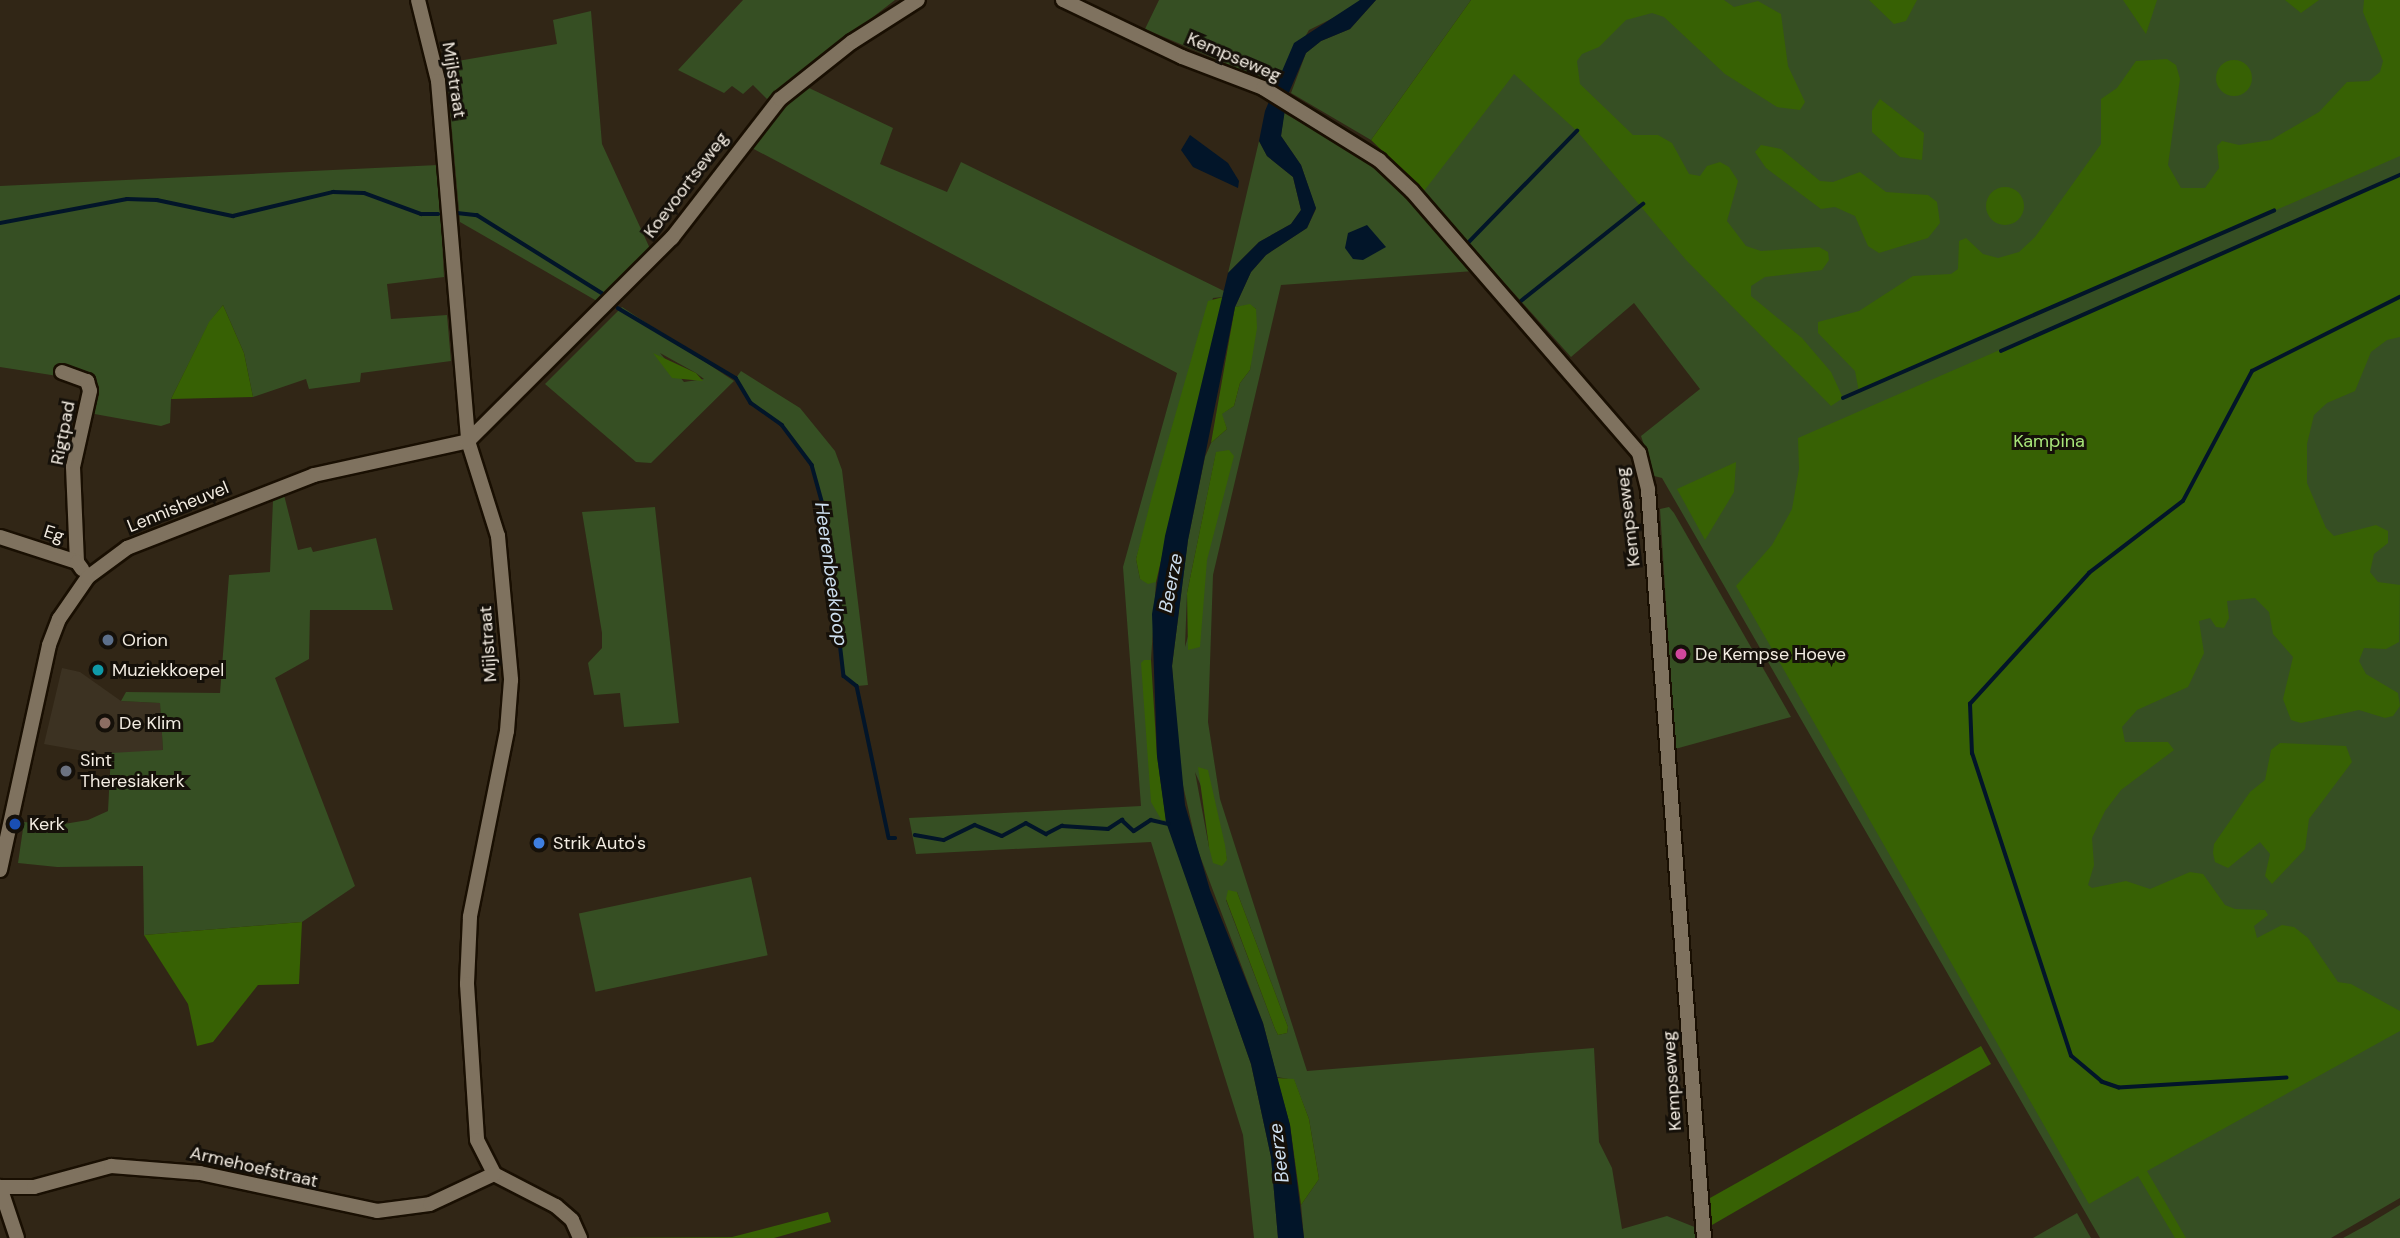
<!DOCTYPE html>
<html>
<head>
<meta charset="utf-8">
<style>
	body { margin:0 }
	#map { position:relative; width:2400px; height:1238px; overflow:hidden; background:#312616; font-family:"DM Sans",sans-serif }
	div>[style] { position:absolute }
	.education>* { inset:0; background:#3c3222 }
	.green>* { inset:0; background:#364f23; transform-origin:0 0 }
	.forest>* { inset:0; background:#376104 }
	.round { border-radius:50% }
	.water>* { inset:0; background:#021529 }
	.stream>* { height:3.5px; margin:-1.75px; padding:0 1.75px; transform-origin:1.75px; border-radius:1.75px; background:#021529 }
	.roads { filter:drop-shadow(2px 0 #190f02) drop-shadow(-2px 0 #190f02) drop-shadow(0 2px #190f02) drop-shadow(0 -2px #190f02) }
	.minor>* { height:14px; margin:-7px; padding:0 7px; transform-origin:7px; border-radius:7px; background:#7f725f }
	.dots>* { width:19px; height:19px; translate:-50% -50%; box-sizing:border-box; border:4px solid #151009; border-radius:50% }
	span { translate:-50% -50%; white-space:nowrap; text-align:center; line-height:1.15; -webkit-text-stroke:6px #151009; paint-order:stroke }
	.street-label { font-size:18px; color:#f3ece2 }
	.park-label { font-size:18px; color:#a8e579 }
	.poi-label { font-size:18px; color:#f3ece2 }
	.left { translate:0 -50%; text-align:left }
	.water-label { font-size:19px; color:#cee0f1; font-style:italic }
</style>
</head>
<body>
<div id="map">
	<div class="education">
		<i style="clip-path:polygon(62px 668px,80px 672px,121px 701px,160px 703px,163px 750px,111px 756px,44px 744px)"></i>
	</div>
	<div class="green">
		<i style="clip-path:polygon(743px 0,895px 0,767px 99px,753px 85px,743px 94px,732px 86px,724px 93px,678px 70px)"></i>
		<i style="clip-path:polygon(1159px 0,1360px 0,1355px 7px,1309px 30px,1277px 85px,1145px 29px)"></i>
		<i style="clip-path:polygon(1376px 0,1471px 0,1371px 140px,1291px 93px,1306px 53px,1321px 41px,1350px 29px)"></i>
		<i style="clip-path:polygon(1534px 0,2400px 0,2400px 1198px,2331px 1238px,2100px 1238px,1662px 478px,1654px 476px,1641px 436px,1700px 389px,1634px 303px,1571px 357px,1414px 182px)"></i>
		<i style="clip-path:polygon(591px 11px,602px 144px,652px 253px,602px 304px,460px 222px,446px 63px,557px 44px,553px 20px)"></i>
		<i style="clip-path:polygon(807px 87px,893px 128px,880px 164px,947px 192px,961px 162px,1224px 291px,1223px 297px,1213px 298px,1136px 559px,1140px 579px,1156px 582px,1151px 660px,1144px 660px,1162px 821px,1166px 820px,1251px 1064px,1271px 1157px,1278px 1238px,1254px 1238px,1243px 1135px,1151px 842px,916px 854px,909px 818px,1141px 806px,1123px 567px,1177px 373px,750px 147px,780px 108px)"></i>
		<i style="clip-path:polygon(evenodd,1284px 113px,1352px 151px,1385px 176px,1474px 271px,1281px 285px,1213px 575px,1208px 722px,1220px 799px,1307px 1071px,1594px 1048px,1599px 1142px,1612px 1168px,1622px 1229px,1667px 1216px,1697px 1228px,1698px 1238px,1304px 1238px,1301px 1205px,1319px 1179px,1309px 1119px,1294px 1080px,1277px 1077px,1263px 1023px,1197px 848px,1180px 772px,1172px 666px,1188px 540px,1205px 457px,1211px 443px,1227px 429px,1221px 414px,1234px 406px,1240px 383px,1250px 370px,1256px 309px,1250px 305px,1235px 307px,1251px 272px,1266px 255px,1307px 228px,1316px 209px,1301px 165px,1281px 136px,1284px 113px,1216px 453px,1204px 580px,1185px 647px,1187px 593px,1216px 453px,1284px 113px,1195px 772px,1221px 833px,1227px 860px,1209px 847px,1195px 772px,1284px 113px,1237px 892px,1288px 1027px,1287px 1033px,1278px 1035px,1275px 1029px,1226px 900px,1237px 892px)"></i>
		<i style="clip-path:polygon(1259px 141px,1267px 156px,1293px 177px,1301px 210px,1291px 224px,1259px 242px,1228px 273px)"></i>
		<i style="clip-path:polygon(438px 165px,444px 277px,387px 284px,391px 319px,447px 315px,451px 361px,361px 373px,360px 382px,309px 389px,306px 379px,253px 397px,244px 353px,223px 305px,209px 323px,171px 399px,170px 423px,161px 426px,89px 413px,96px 382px,0 367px,0 186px)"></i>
		<i style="clip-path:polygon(evenodd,622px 307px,734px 381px,651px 463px,636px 462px,545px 384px,622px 307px,660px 353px,696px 373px,704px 379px,684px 382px,660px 353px)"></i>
		<i style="clip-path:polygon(741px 371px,800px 408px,835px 451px,842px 470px,868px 685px,857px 686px,844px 676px,825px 512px,812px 465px,783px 425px,751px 403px,736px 378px)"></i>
		<i style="clip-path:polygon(284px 495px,298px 550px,311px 547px,313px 552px,376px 538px,393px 610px,310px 610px,309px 659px,275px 678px,355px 886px,302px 922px,144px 935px,143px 866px,57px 867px,18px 863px,24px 822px,58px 825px,88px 820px,108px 811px,111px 753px,163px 750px,160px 703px,121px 701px,126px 692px,220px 693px,229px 575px,270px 572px,273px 500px)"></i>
		<i style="clip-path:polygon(655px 507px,679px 723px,624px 727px,620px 693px,594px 695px,588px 663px,602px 648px,602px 633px,582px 512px)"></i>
		<i style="clip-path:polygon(1669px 507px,1674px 513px,1791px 717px,1675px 749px,1660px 509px)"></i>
		<i style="left:751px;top:877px;width:80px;height:176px;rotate:78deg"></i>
		<i style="clip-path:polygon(2400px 1205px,2400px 1238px,2343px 1238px,2367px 1225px)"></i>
		<i style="clip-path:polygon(2077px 1213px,2091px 1238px,2033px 1238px)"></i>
	</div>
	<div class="forest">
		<i style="clip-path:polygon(1471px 0,1724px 0,1734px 7px,1758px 1px,1781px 14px,1788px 66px,1805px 102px,1800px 110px,1777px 107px,1725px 74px,1664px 17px,1652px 13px,1626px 20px,1599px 47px,1582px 54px,1577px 61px,1580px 84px,1633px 135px,1658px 135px,1672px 143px,1689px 174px,1700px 176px,1707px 166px,1720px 162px,1729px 167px,1738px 181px,1727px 221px,1746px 246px,1761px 251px,1819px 247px,1828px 252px,1829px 260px,1822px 270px,1765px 277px,1751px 286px,1751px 296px,1802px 338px,1831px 372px,1843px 398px,1831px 406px,1686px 260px,1577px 131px,1514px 74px,1424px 191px,1371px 140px)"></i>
		<i style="clip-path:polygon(1869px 0,1917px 0,1906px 21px,1894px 24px)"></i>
		<i style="clip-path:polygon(2123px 0,2157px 0,2146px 34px)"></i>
		<i style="clip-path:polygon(2285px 0,2319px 0,2301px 13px)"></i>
		<i style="clip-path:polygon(2364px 0,2400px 0,2400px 156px,1859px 392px,1855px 371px,1818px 333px,1818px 322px,1859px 311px,1913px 276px,1951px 274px,1958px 269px,1959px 241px,1966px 238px,1983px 254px,1998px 258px,2019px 252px,2035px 237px,2101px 144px,2101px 99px,2117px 88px,2136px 61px,2167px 59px,2176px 65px,2180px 79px,2168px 165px,2181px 188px,2205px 188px,2219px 168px,2217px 146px,2222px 141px,2239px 145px,2271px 140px,2319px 112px,2347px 82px,2369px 81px,2380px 72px,2383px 61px,2363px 12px)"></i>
		<i class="round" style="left:2216px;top:60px;width:36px;height:36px"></i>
		<i style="clip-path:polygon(1880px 99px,1924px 133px,1922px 160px,1900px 157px,1872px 132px,1872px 111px)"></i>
		<i style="clip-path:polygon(1761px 145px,1781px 149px,1820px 181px,1833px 182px,1860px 172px,1886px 192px,1928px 195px,1937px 202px,1940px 223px,1928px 238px,1879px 253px,1868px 246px,1855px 216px,1835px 207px,1821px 209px,1766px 168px,1755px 152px)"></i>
		<i style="clip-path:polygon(2400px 175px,2400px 337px,2387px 340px,2371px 352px,2355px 391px,2327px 403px,2314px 415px,2307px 444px,2307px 483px,2326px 528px,2334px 536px,2376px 525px,2388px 531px,2388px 543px,2374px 554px,2370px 572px,2378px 582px,2400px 585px,2399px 642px,2386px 649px,2364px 648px,2359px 661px,2366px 674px,2398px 693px,2400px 706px,2393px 716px,2385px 718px,2359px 710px,2301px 723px,2291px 720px,2283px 699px,2293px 657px,2273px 634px,2269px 612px,2255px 598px,2227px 601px,2229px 618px,2224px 628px,2216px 627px,2210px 618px,2199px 621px,2204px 653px,2188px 687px,2137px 710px,2122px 727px,2125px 742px,2168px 742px,2174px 750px,2121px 790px,2105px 811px,2092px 838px,2094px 865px,2088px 885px,2092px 888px,2126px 881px,2150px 889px,2190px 872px,2203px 874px,2225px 905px,2235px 909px,2265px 910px,2268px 915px,2254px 926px,2257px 938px,2282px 925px,2294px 927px,2308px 938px,2338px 982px,2351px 984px,2400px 1011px,2400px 1031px,2147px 1171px,2186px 1238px,2175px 1238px,2138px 1176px,2089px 1204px,1736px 586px,1772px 545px,1792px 509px,1799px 469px,1798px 438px)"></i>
		<i class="round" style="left:1986px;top:187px;width:38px;height:38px"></i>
		<i style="clip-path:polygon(1223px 297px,1156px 582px,1148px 584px,1140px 579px,1136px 559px,1152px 496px,1208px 301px)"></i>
		<i style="clip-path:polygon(1250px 304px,1256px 309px,1257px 328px,1250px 370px,1240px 383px,1234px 406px,1222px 414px,1227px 429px,1211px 443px,1235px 307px)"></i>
		<i style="clip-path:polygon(223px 305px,244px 353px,253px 397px,171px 399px,209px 322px)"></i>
		<i style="clip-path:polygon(653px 353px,696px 373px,703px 381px,672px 378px)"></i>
		<i style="clip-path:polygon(1229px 450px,1234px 456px,1207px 560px,1200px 647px,1188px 650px,1187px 593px,1216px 452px)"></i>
		<i style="clip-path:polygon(1736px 462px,1734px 492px,1705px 540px,1677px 489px)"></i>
		<i style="clip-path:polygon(1144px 660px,1151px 660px,1157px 756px,1166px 820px,1162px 821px,1151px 802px,1141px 663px)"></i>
		<i style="clip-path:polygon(2280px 743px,2346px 746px,2352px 762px,2309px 819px,2305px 849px,2272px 884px,2265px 876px,2270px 854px,2260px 842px,2228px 868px,2215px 862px,2213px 853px,2214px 844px,2250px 792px,2265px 780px,2271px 750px)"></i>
		<i style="clip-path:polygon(1198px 767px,1208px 770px,1225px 845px,1227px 860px,1222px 866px,1213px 863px,1209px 847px)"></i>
		<i style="clip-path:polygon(1228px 890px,1237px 892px,1288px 1027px,1287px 1033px,1278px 1035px,1275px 1029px,1226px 899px)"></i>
		<i style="clip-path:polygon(302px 922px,299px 984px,258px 985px,213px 1042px,197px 1046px,188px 1004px,144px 935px)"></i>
		<i style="clip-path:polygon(1981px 1046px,1991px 1064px,1712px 1225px,1710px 1198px)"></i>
		<i style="clip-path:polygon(1277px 1078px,1294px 1079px,1309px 1119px,1319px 1179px,1301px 1205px,1290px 1125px)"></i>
		<i style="clip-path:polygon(828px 1212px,831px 1222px,774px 1238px,599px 1238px,732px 1237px)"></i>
	</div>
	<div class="water">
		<i style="clip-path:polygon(1360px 0,1376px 0,1350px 29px,1321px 41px,1306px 53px,1287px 97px,1281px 136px,1301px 165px,1316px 208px,1307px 228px,1266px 255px,1251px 272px,1235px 307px,1188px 540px,1172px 666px,1185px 805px,1210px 890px,1263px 1023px,1290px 1125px,1304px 1238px,1278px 1238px,1271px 1157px,1251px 1064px,1166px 822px,1157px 756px,1152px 614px,1165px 536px,1228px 273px,1259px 242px,1291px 224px,1301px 210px,1293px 177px,1267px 156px,1259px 141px,1265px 111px,1294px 43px)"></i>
		<i style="clip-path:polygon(1190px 135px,1228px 163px,1239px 181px,1238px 188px,1193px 167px,1181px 150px)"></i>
		<i style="clip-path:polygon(1367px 225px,1386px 247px,1363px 260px,1353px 259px,1345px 248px,1348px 233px)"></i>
	</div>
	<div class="stream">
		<i style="left:457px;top:213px;width:20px;rotate:6deg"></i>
		<i style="left:477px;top:215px;width:151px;rotate:32deg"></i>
		<i style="left:0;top:223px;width:129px;rotate:-10.7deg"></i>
		<i style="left:127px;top:199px;width:30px;rotate:2deg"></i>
		<i style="left:157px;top:200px;width:78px;rotate:11.9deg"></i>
		<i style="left:233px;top:216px;width:103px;rotate:-13.5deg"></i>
		<i style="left:333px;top:192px;width:31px;rotate:2deg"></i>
		<i style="left:364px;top:193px;width:61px;rotate:20.2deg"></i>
		<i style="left:421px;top:214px;width:17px"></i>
		<i style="left:1469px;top:242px;width:155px;rotate:-45.8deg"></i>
		<i style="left:1521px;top:301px;width:156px;rotate:-38.5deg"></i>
		<i style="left:618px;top:308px;width:137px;rotate:30.7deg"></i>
		<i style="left:736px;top:378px;width:29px;rotate:59deg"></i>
		<i style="left:751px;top:403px;width:38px;rotate:35deg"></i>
		<i style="left:782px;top:425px;width:50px;rotate:53.1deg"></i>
		<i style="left:812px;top:465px;width:49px;rotate:74.5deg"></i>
		<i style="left:825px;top:512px;width:165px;rotate:83.4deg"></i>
		<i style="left:844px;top:676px;width:16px;rotate:38deg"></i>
		<i style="left:857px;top:686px;width:155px;rotate:78.1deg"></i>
		<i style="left:889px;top:838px;width:6px"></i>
		<i style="left:2001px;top:351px;width:436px;rotate:-23.8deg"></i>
		<i style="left:1843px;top:398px;width:470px;rotate:-23.5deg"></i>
		<i style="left:915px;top:835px;width:29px;rotate:10deg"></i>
		<i style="left:944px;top:840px;width:34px;rotate:-26deg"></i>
		<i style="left:975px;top:825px;width:29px;rotate:22deg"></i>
		<i style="left:1002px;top:836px;width:27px;rotate:-28deg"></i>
		<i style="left:1026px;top:823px;width:23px;rotate:29deg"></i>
		<i style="left:1046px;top:834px;width:18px;rotate:-27deg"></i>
		<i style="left:1062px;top:826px;width:46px;rotate:3.7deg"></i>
		<i style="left:1108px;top:829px;width:17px;rotate:-33deg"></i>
		<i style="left:1122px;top:820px;width:16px;rotate:43deg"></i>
		<i style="left:1134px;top:831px;width:20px;rotate:-33deg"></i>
		<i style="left:1151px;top:820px;width:18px;rotate:13deg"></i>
		<i style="left:2287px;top:1078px;width:168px;rotate:176.6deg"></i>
		<i style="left:2119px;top:1088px;width:18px;rotate:-161deg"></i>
		<i style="left:2102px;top:1082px;width:40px;rotate:-140deg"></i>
		<i style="left:2071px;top:1056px;width:318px;rotate:-108.1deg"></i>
		<i style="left:1972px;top:754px;width:50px;rotate:-92.3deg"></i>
		<i style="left:1970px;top:704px;width:177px;rotate:-47.7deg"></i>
		<i style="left:2089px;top:573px;width:118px;rotate:-37.5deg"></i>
		<i style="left:2183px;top:501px;width:147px;rotate:-62deg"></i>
		<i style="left:2252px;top:371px;width:165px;rotate:-26.6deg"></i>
	</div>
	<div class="roads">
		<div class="minor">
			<i style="left:418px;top:0;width:83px;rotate:76.1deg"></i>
			<i style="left:438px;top:81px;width:361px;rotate:85.2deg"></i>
			<i style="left:468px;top:441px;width:100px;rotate:72.5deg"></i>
			<i style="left:498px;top:536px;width:145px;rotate:84.8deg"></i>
			<i style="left:511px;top:680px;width:51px;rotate:94.5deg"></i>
			<i style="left:507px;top:731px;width:190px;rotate:101.3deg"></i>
			<i style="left:470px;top:917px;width:67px;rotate:92.6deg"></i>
			<i style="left:467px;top:984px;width:156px;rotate:86.3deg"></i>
			<i style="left:477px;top:1140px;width:38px;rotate:63deg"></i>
			<i style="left:494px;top:1174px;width:70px;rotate:27.3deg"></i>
			<i style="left:556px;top:1206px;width:21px;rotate:41deg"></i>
			<i style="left:572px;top:1220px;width:20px;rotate:66deg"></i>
			<i style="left:1063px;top:0;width:132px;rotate:25.6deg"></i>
			<i style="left:1182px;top:57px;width:87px;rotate:20.9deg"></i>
			<i style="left:1263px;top:88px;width:137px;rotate:31.8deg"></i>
			<i style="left:1379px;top:160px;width:45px;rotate:43.2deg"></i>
			<i style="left:1412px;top:191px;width:347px;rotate:49.1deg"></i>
			<i style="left:1639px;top:453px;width:38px;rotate:76deg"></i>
			<i style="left:1648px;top:490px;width:750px;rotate:85.72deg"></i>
			<i style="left:62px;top:372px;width:27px;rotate:20deg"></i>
			<i style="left:87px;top:381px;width:10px;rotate:73deg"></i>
			<i style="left:90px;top:391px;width:78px;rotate:102.6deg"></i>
			<i style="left:73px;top:467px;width:95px;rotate:87.6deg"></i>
			<i style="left:0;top:537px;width:81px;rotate:18deg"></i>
			<i style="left:77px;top:562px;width:9px;rotate:54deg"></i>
			<i style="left:0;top:870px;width:230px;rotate:-77.7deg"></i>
			<i style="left:49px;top:645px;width:28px;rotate:-69deg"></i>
			<i style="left:59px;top:619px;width:51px;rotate:-55.4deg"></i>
			<i style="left:88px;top:577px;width:49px;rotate:-36.6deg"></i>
			<i style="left:127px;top:548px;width:201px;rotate:-21.3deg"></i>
			<i style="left:314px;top:475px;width:158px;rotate:-12.4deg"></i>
			<i style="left:468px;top:441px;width:288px;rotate:-44.9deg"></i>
			<i style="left:672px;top:238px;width:176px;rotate:-52.2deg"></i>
			<i style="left:780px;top:99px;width:92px;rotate:-38.4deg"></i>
			<i style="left:852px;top:42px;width:78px;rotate:-32.5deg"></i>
			<i style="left:17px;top:1238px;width:54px;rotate:-108.4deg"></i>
			<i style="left:0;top:1187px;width:34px"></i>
			<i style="left:34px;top:1187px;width:80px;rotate:-15.3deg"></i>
			<i style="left:111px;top:1166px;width:89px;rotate:4.5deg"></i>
			<i style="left:200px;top:1173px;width:181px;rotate:12.1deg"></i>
			<i style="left:377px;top:1211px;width:53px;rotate:-7.5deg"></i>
			<i style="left:430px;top:1204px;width:71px;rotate:-25.1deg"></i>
		</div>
	</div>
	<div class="dots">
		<i style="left:108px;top:640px;background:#5c6f8a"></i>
		<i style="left:1681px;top:654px;background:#d1479c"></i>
		<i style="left:98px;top:670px;background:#0f9aa8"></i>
		<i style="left:105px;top:723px;background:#8d6e63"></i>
		<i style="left:66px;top:771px;background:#6b7280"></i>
		<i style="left:15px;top:824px;background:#1a4fb4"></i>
		<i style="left:539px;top:843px;background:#3f7fe0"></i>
	</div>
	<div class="street-label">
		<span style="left:1234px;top:57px;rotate:23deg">Kempseweg</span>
		<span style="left:454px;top:80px;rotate:81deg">Mijlstraat</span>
		<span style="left:686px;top:185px;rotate:-53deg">Koevoortseweg</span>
		<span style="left:63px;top:433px;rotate:-79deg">Rigtpad</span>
		<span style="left:178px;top:507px;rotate:-22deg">Lennisheuvel</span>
		<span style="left:1628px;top:517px;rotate:-97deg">Kempseweg</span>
		<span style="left:54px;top:534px;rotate:18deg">Eg</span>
		<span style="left:488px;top:644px;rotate:-94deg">Mijlstraat</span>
		<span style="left:1672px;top:1081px;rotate:-94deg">Kempseweg</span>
		<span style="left:254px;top:1167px;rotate:13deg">Armehoefstraat</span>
	</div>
	<div class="park-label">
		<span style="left:2049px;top:441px">Kampina</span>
	</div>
	<div class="poi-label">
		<span class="left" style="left:122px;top:640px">Orion</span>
		<span class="left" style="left:1695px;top:654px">De Kempse Hoeve</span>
		<span class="left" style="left:112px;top:670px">Muziekkoepel</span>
		<span class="left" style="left:119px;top:723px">De Klim</span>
		<span class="left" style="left:80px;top:771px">Sint<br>Theresiakerk</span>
		<span class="left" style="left:29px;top:824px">Kerk</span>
		<span class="left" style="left:553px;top:843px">Strik Auto's</span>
	</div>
	<div class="water-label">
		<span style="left:831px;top:574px;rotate:82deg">Heerenbeekloop</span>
		<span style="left:1171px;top:583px;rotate:-79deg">Beerze</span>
		<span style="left:1279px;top:1153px;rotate:-97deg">Beerze</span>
	</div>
</div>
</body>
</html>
